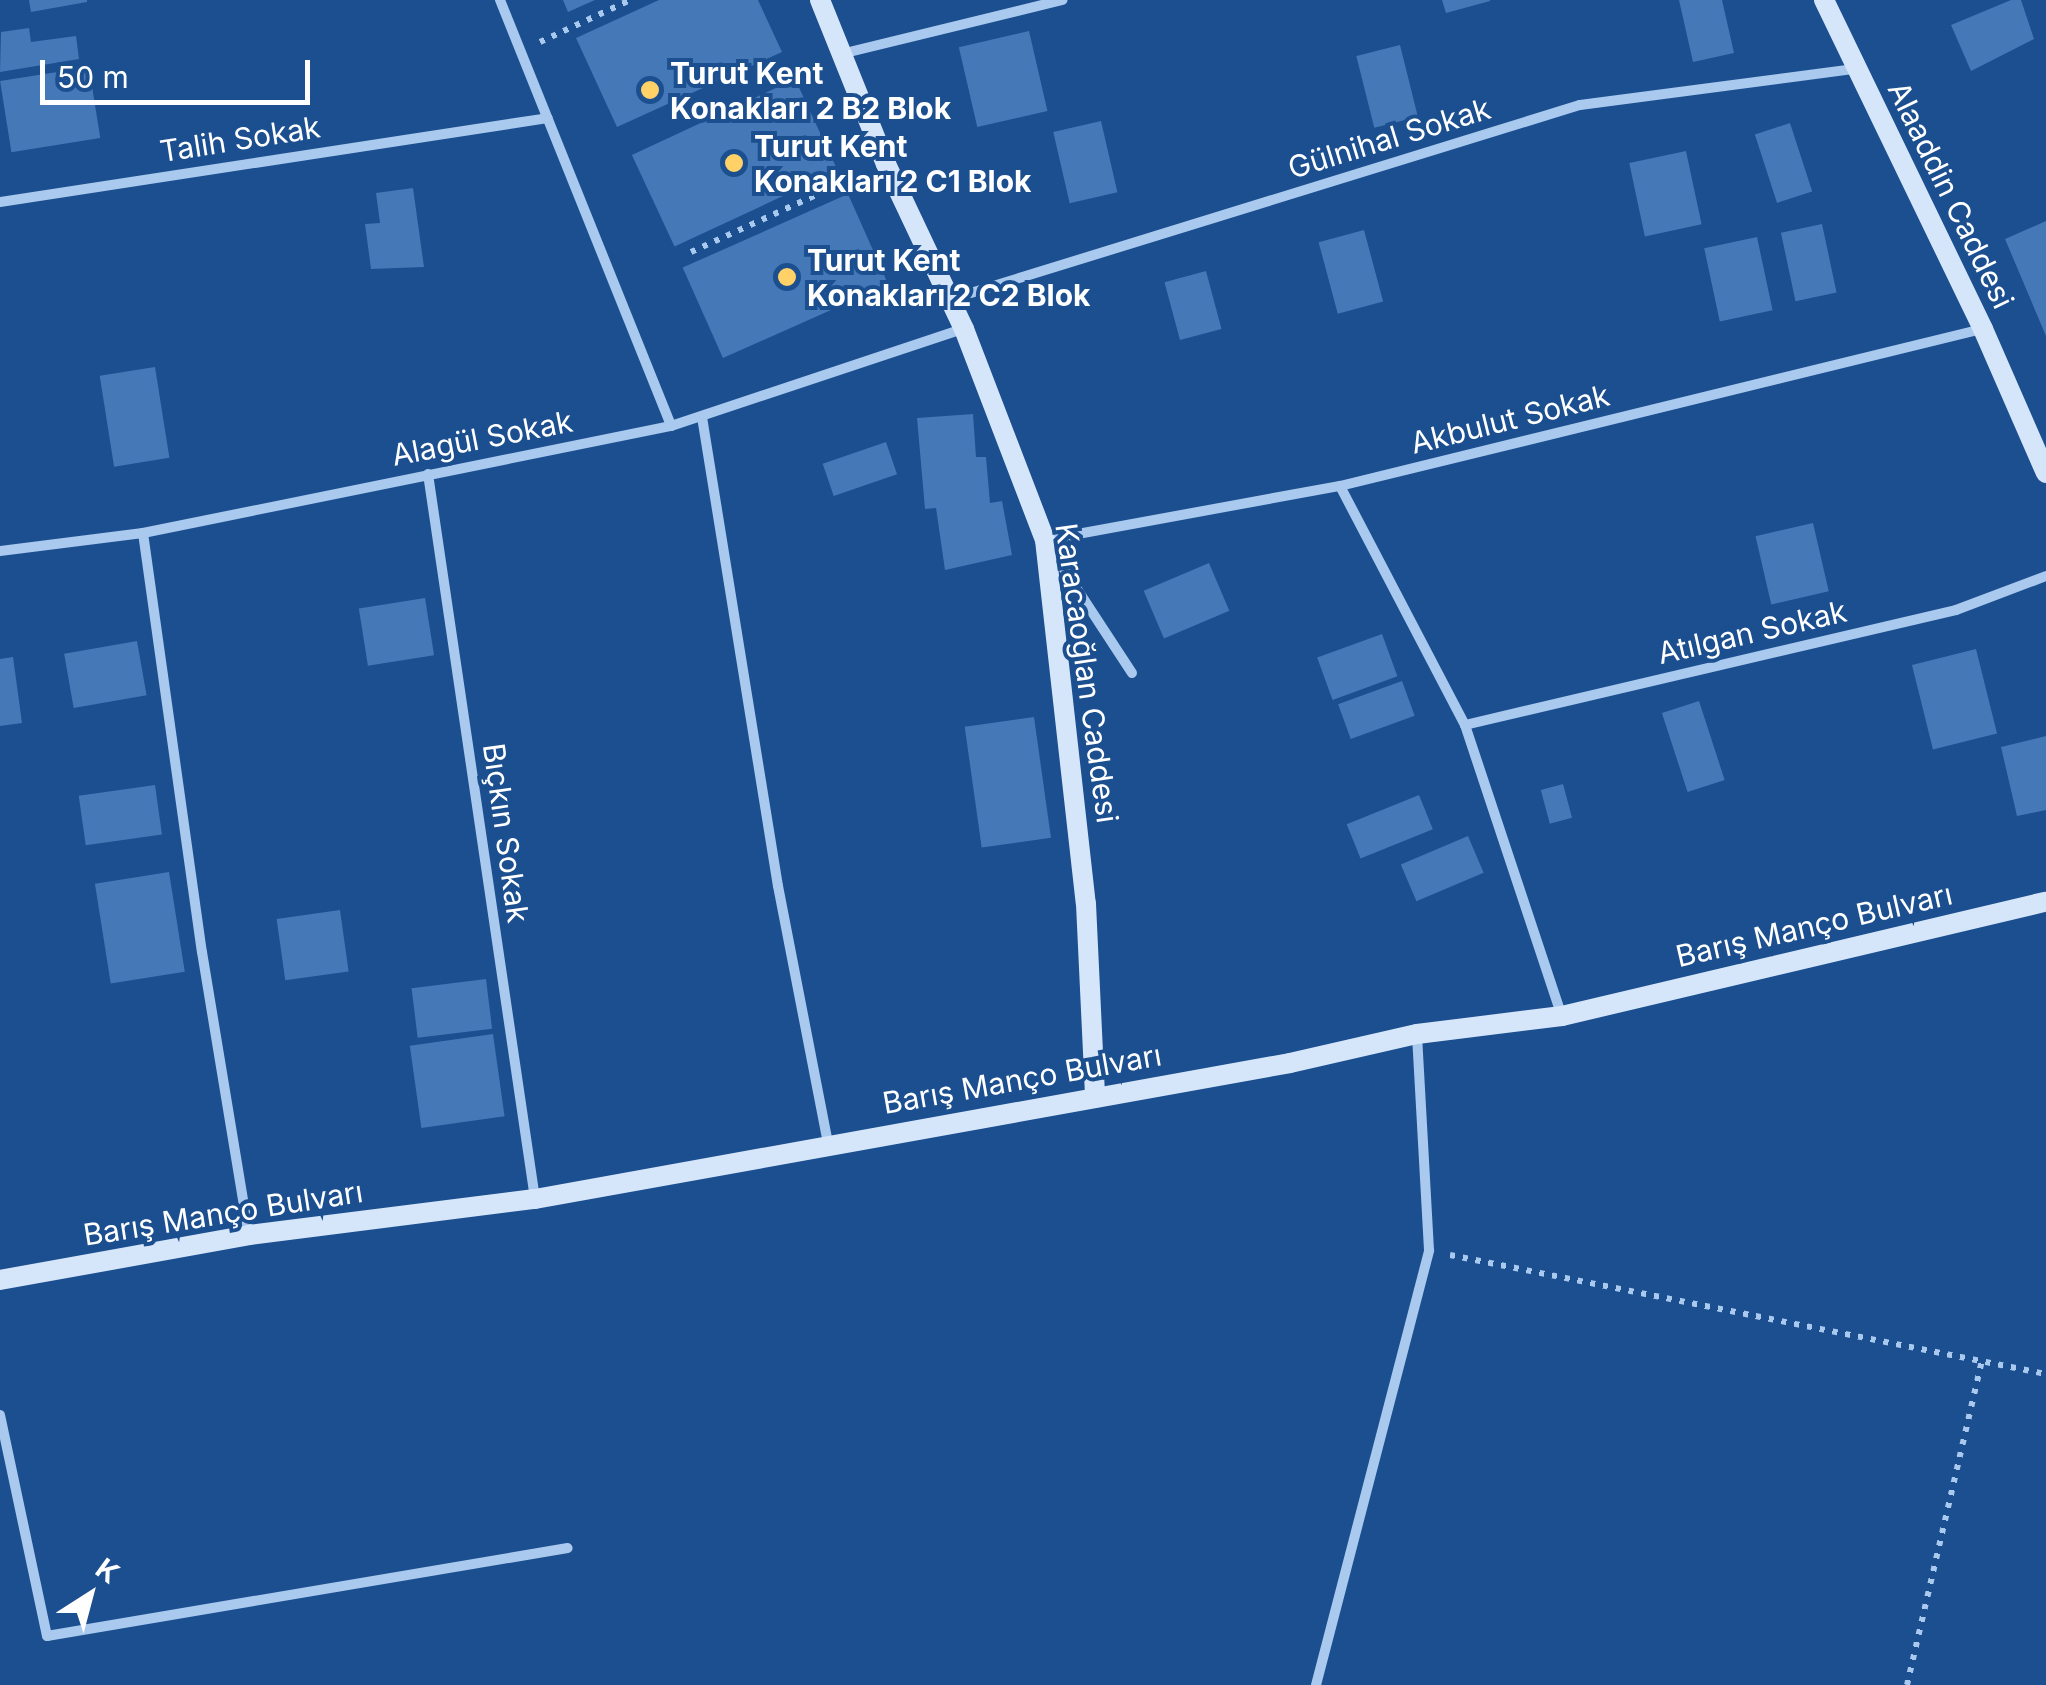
<!DOCTYPE html>
<html>
<head>
<meta charset="utf-8">
<style>
	body { margin:0 }
	#map { position:relative; width:2046px; height:1685px; overflow:hidden; background:#1b4f8f; font-family:Inter,sans-serif }
	div>[style] { position:absolute }
	.building>* { inset:0; background:#4478b7; transform-origin:0 0 }
	.path>* { height:6px; margin-top:-3px; transform-origin:0; background:repeating-linear-gradient(90deg,#a9c9ee 0 5px,transparent 0 13px) }
	.street>* { height:10px; margin:-5px; padding:0 5px; transform-origin:5px; border-radius:5px; background:#a9c9ee }
	.secondary>* { height:20px; margin:-10px; padding:0 10px; transform-origin:10px; border-radius:10px; background:#d6e6fa }
	.dots>* { width:28px; height:28px; translate:-50% -50%; box-sizing:border-box; border:5px solid #1b4f8f; border-radius:50% }
	span { translate:-50% -50%; white-space:nowrap; text-align:center; line-height:1.15; -webkit-text-stroke:8px #1b4f8f; paint-order:stroke }
	.poi-label { font-size:30px; color:#fff; font-weight:700 }
	.left { translate:0 -50%; text-align:left }
	.street-label { font-size:30px; color:#fff }
	.north { position:absolute; left:40px; top:1545px; width:100px; height:100px; -webkit-text-stroke:8px #1b4f8f; paint-order:stroke; rotate:36deg; font-size:28px; font-weight:700; line-height:40px; text-align:center; color:#fff }
	.north::after { content:''; display:block; margin:auto; width:35px; height:45px; background:#fff; clip-path:polygon(50% 0,100% 100%,50% 72%,0 100%) }
	.scale { position:absolute; left:40px; top:60px; width:270px; height:45px; box-sizing:border-box; border:5px solid #fff; border-top:0; padding-left:12px; font-size:30px; line-height:35px; white-space:nowrap; color:#fff; -webkit-text-stroke:8px #1b4f8f; paint-order:stroke }
</style>
</head>
<body>
<div id="map">
	<div class="building">
		<i style="clip-path:polygon(29px 0,87px 0,87px 2px,31px 12px)"></i>
		<i style="clip-path:polygon(563px 0,595px 0,568px 12px)"></i>
		<i style="clip-path:polygon(659px 0,758px 0,782px 52px,617px 127px,576px 38px)"></i>
		<i style="clip-path:polygon(1442px 0,1490px 0,1490px 1px,1446px 13px)"></i>
		<i style="clip-path:polygon(1679px 0,1722px 0,1734px 53px,1693px 62px)"></i>
		<i style="clip-path:polygon(2011px 0,2021px 0,2034px 39px,1971px 71px,1951px 25px)"></i>
		<i style="clip-path:polygon(29px 28px,31px 42px,76px 36px,79px 59px,0 72px,1px 32px)"></i>
		<i style="left:1029px;top:31px;width:82px;height:72px;rotate:77deg"></i>
		<i style="left:1400px;top:45px;width:74px;height:45px;rotate:76deg"></i>
		<i style="left:89px;top:67px;width:72px;height:90px;rotate:81deg"></i>
		<i style="left:795px;top:79px;width:101px;height:180px;rotate:65deg"></i>
		<i style="left:1101px;top:121px;width:73px;height:49px;rotate:77deg"></i>
		<i style="left:1790px;top:123px;width:72px;height:37px;rotate:72deg"></i>
		<i style="left:1686px;top:151px;width:75px;height:58px;rotate:78deg"></i>
		<i style="clip-path:polygon(413px 188px,424px 267px,371px 269px,365px 224px,380px 223px,376px 193px)"></i>
		<i style="left:848px;top:194px;width:99px;height:181px;rotate:66deg"></i>
		<i style="clip-path:polygon(2046px 221px,2046px 336px,2005px 239px)"></i>
		<i style="left:1822px;top:224px;width:70px;height:42px;rotate:78deg"></i>
		<i style="left:1364px;top:230px;width:74px;height:47px;rotate:75deg"></i>
		<i style="left:1757px;top:237px;width:75px;height:54px;rotate:78deg"></i>
		<i style="left:1206px;top:271px;width:60px;height:43px;rotate:75deg"></i>
		<i style="left:155px;top:367px;width:92px;height:56px;rotate:81deg"></i>
		<i style="clip-path:polygon(973px 414px,976px 457px,986px 457px,990px 503px,1002px 501px,1012px 555px,945px 570px,936px 508px,925px 509px,917px 418px)"></i>
		<i style="left:886px;top:442px;width:34px;height:67px;rotate:71deg"></i>
		<i style="left:1813px;top:523px;width:70px;height:59px;rotate:77deg"></i>
		<i style="left:1209px;top:563px;width:52px;height:71px;rotate:67deg"></i>
		<i style="left:425px;top:598px;width:58px;height:67px;rotate:81deg"></i>
		<i style="left:1382px;top:634px;width:45px;height:69px;rotate:70deg"></i>
		<i style="left:137px;top:641px;width:55px;height:74px;rotate:80deg"></i>
		<i style="left:1976px;top:649px;width:87px;height:66px;rotate:76deg"></i>
		<i style="clip-path:polygon(13px 657px,22px 723px,0 726px,0 659px)"></i>
		<i style="left:1402px;top:681px;width:37px;height:68px;rotate:70deg"></i>
		<i style="left:1699px;top:701px;width:83px;height:39px;rotate:72deg"></i>
		<i style="left:1034px;top:717px;width:122px;height:70px;rotate:82deg"></i>
		<i style="clip-path:polygon(2046px 736px,2046px 810px,2017px 816px,2001px 747px)"></i>
		<i style="left:1563px;top:784px;width:35px;height:23px;rotate:75deg"></i>
		<i style="left:155px;top:785px;width:50px;height:77px;rotate:82deg"></i>
		<i style="left:1419px;top:795px;width:37px;height:78px;rotate:68deg"></i>
		<i style="left:1468px;top:836px;width:40px;height:73px;rotate:67deg"></i>
		<i style="left:169px;top:872px;width:101px;height:75px;rotate:81deg"></i>
		<i style="left:340px;top:910px;width:62px;height:64px;rotate:82deg"></i>
		<i style="left:486px;top:979px;width:50px;height:75px;rotate:83deg"></i>
		<i style="left:493px;top:1034px;width:83px;height:84px;rotate:82deg"></i>
	</div>
	<div class="path">
		<i style="left:540px;top:42px;width:99px;rotate:-25deg"></i>
		<i style="left:691px;top:252px;width:188px;rotate:-24.5deg"></i>
		<i style="left:1450px;top:1255px;width:608px;rotate:11.29deg"></i>
		<i style="left:1907px;top:1685px;width:333px;rotate:-77deg"></i>
	</div>
	<div class="street">
		<i style="left:500px;top:0;width:459px;rotate:68.1deg"></i>
		<i style="left:841px;top:54px;width:228px;rotate:-13.7deg"></i>
		<i style="left:0;top:202px;width:554px;rotate:-8.71deg"></i>
		<i style="left:948px;top:300px;width:661px;rotate:-17.15deg"></i>
		<i style="left:1580px;top:105px;width:277px;rotate:-7.5deg"></i>
		<i style="left:702px;top:417px;width:475px;rotate:80.8deg"></i>
		<i style="left:778px;top:886px;width:262px;rotate:79deg"></i>
		<i style="left:428px;top:474px;width:733px;rotate:81.6deg"></i>
		<i style="left:1340px;top:486px;width:270px;rotate:62.4deg"></i>
		<i style="left:1465px;top:725px;width:307px;rotate:71.6deg"></i>
		<i style="left:143px;top:533px;width:423px;rotate:82deg"></i>
		<i style="left:202px;top:952px;width:287px;rotate:80.6deg"></i>
		<i style="left:0;top:551px;width:144px;rotate:-7.2deg"></i>
		<i style="left:143px;top:533px;width:539px;rotate:-11.46deg"></i>
		<i style="left:671px;top:426px;width:308px;rotate:-18.4deg"></i>
		<i style="left:1132px;top:673px;width:159px;rotate:-123.2deg"></i>
		<i style="left:1045px;top:540px;width:300px;rotate:-10.4deg"></i>
		<i style="left:1340px;top:486px;width:661px;rotate:-13.74deg"></i>
		<i style="left:1465px;top:725px;width:504px;rotate:-13.18deg"></i>
		<i style="left:1956px;top:610px;width:96px;rotate:-20.7deg"></i>
		<i style="left:0;top:1415px;width:226px;rotate:78deg"></i>
		<i style="left:47px;top:1636px;width:528px;rotate:-9.59deg"></i>
		<i style="left:1316px;top:1685px;width:449px;rotate:-75.4deg"></i>
		<i style="left:1429px;top:1250px;width:216px;rotate:-93.2deg"></i>
	</div>
	<div class="secondary">
		<i style="left:820px;top:0;width:177px;rotate:68.1deg"></i>
		<i style="left:886px;top:164px;width:183px;rotate:64.7deg"></i>
		<i style="left:964px;top:329px;width:226px;rotate:69deg"></i>
		<i style="left:1045px;top:540px;width:366px;rotate:83.6deg"></i>
		<i style="left:1086px;top:904px;width:194px;rotate:87.3deg"></i>
		<i style="left:1824px;top:0;width:365px;rotate:64.2deg"></i>
		<i style="left:1983px;top:329px;width:157px;rotate:66.4deg"></i>
		<i style="left:0;top:1280px;width:253px;rotate:-10.2deg"></i>
		<i style="left:249px;top:1235px;width:288px;rotate:-7.2deg"></i>
		<i style="left:535px;top:1199px;width:767px;rotate:-10.21deg"></i>
		<i style="left:1290px;top:1063px;width:130px;rotate:-12.9deg"></i>
		<i style="left:1417px;top:1034px;width:146px;rotate:-7.1deg"></i>
		<i style="left:1562px;top:1016px;width:497px;rotate:-13.3deg"></i>
	</div>
	<div class="dots">
		<i style="left:650px;top:90px;background:#ffd166"></i>
		<i style="left:734px;top:163px;background:#ffd166"></i>
		<i style="left:787px;top:277px;background:#ffd166"></i>
	</div>
	<div class="poi-label">
		<span class="left" style="left:670px;top:90px">Turut Kent<br>Konakları 2 B2 Blok</span>
		<span class="left" style="left:754px;top:163px">Turut Kent<br>Konakları 2 C1 Blok</span>
		<span class="left" style="left:807px;top:277px">Turut Kent<br>Konakları 2 C2 Blok</span>
	</div>
	<div class="street-label">
		<span style="left:1389px;top:138px;rotate:-17deg">Gülnihal Sokak</span>
		<span style="left:240px;top:139px;rotate:-9deg">Talih Sokak</span>
		<span style="left:1951px;top:195px;rotate:64deg">Alaaddin Caddesi</span>
		<span style="left:1510px;top:419px;rotate:-14deg">Akbulut Sokak</span>
		<span style="left:482px;top:438px;rotate:-11deg">Alagül Sokak</span>
		<span style="left:1752px;top:632px;rotate:-13deg">Atılgan Sokak</span>
		<span style="left:1087px;top:673px;rotate:82deg">Karacaoğlan Caddesi</span>
		<span style="left:506px;top:833px;rotate:82deg">Bıçkın Sokak</span>
		<span style="left:1814px;top:925px;rotate:-13deg">Barış Manço Bulvarı</span>
		<span style="left:1022px;top:1079px;rotate:-10deg">Barış Manço Bulvarı</span>
		<span style="left:223px;top:1213px;rotate:-9deg">Barış Manço Bulvarı</span>
	</div>
	<div class="north">K</div>
	<div class="scale">50 m</div>
</div>
</body>
</html>
